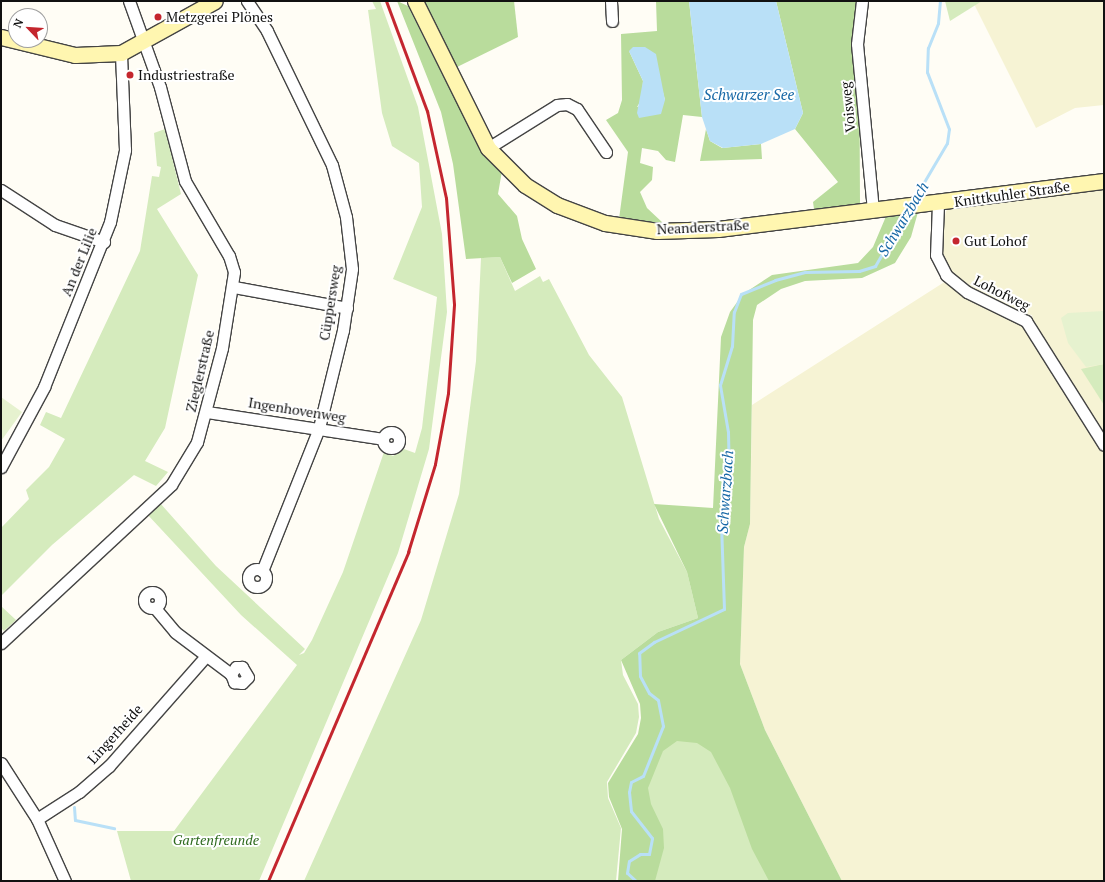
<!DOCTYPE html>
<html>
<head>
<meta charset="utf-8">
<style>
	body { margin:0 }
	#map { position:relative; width:1105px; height:882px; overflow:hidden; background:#fffdf5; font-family:"PT Serif",serif }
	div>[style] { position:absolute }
	.farmland>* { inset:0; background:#f6f3d4 }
	.green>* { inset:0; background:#d5ebbd }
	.forest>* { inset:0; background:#b9dc9c }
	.pitch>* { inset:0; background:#e6f2cf }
	.water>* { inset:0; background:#b9e0f7 }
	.stream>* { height:3px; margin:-1.5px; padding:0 1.5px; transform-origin:1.5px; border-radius:1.5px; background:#b9e0f7 }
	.roads { filter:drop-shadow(1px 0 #444) drop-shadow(-1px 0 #444) drop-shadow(0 1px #444) drop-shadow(0 -1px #444) }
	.street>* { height:11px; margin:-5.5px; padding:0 5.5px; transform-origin:5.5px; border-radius:5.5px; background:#fff }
	.street>.ring { margin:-5.5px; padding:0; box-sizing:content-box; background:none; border:11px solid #fff; border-radius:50% }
	.secondary>* { height:15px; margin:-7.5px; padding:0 7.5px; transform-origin:7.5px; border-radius:7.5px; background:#fff6b0 }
	.rail>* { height:3px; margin:-1.5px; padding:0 1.5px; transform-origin:1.5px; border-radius:1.5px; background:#c4262e }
	.dots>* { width:11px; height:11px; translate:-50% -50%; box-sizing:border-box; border:2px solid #fff; border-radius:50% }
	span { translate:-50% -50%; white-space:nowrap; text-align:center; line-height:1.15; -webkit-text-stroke:4px #fff; paint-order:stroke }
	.poi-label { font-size:14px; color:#111 }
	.left { translate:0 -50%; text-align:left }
	.street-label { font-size:14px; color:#111 }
	.park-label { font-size:14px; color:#2f6b1f; font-style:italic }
	.water-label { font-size:15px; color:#1768a6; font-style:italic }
	.frame { position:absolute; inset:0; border:2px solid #111; pointer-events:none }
	.north { position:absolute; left:8px; top:8px; width:40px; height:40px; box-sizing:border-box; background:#fff; border:1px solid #a0a0a0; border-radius:50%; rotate:295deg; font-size:11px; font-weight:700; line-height:16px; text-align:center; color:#111 }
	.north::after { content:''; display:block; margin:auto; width:14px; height:18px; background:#c4262e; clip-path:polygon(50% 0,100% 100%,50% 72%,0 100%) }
</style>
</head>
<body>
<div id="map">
	<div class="farmland">
		<i style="clip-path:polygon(982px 1px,1104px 1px,1104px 105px,1075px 108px,1036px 128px,974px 4px)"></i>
		<i style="clip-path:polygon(1104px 185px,1104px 439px,1033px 322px,1032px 315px,1017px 313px,971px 292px,943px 265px,939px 248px,946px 211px,953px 206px)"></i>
		<i style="clip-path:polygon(946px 281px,1023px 322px,1104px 450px,1104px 881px,842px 881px,765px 730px,740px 664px,744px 547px,750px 524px,752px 405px)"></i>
	</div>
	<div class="green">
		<i style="clip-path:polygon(372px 1px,380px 1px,418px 107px,442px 234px,447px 312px,429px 449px,398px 553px,259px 881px,131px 881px,117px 831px,174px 831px,297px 665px,241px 615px,147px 514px,160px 503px,216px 566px,305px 649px,299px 655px,304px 653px,312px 640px,343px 572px,384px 452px,393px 456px,404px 449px,415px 453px,422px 428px,437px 297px,393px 279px,422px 207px,419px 163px,392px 146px,382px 113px,368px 10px,376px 9px)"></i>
		<i style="clip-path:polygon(945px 1px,982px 1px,950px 21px)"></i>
		<i style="clip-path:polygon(165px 129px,181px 194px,157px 209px,198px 275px,165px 428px,145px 461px,168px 472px,156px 486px,134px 475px,52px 545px,1px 596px,1px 528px,29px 499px,26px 490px,49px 467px,65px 439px,40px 425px,46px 412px,61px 418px,140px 251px,152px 176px,159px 177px,161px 167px,157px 166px,154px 133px)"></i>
		<i style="clip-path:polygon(500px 257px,515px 291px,540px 276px,543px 282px,549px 279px,589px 355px,622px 397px,659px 519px,687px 572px,698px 618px,658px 632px,621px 660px,623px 675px,638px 704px,639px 717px,636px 733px,607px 782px,608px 798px,621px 828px,616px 881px,304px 881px,421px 620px,459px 494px,476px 361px,481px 258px)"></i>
		<i style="clip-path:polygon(1104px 364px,1104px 405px,1081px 369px)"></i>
		<i style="clip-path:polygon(1px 606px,16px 620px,4px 631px,1px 628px)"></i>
		<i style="clip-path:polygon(659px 644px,779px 881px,626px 881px)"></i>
	</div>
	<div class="forest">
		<i style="clip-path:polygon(397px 1px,408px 6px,451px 92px,502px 171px,498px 194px,517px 216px,522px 239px,536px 269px,512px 283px,500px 257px,466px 259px,453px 164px,441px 112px)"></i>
		<i style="clip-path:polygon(421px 1px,514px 1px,518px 37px,455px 68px)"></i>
		<i style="clip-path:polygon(evenodd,656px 1px,689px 1px,702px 117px,683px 115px,675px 162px,666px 160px,658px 151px,642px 148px,640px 163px,653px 167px,652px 180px,640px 192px,647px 208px,663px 223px,619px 219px,628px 152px,606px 120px,618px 113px,622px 100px,621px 34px,657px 31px,656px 1px,629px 51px,660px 81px,665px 100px,637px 107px,642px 99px,643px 81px,629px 51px)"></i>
		<i style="clip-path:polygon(776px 1px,859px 1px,860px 204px,814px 209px,813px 202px,838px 182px,795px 129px,803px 113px)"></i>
		<i style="clip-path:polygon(706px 129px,710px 141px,722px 148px,761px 144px,762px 159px,700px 161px)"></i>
		<i style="clip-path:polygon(918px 212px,911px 237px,895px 263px,862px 278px,805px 281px,781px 289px,757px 305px,753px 320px,750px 524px,744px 547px,740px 664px,765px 730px,842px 881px,769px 881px,752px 849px,730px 788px,711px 752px,697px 743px,677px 741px,663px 751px,648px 788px,651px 804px,663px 829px,664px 848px,655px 881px,618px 881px,622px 829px,609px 797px,608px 783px,638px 734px,641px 718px,640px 704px,621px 660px,658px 632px,698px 618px,687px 572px,654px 504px,713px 508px,721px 337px,730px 312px,743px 294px,772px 275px,858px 263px,873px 247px,887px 214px)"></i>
	</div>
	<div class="pitch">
		<i style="clip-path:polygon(1104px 311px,1104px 364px,1086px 367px,1068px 343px,1061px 318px,1068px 313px)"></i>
		<i style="clip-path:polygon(1px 397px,22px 412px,1px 441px)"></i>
	</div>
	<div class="water">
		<i style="clip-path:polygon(689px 1px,776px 1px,803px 113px,795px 129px,761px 144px,723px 148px,710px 141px,702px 117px)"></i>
		<i style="clip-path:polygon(633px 47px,645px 47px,656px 54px,665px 100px,661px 114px,639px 118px,637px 113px,643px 81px,629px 51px)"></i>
	</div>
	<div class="stream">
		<i style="left:914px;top:199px;width:65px;rotate:-59.5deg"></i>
		<i style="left:947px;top:143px;width:14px;rotate:-82deg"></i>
		<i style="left:949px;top:129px;width:61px;rotate:-111.1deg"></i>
		<i style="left:927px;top:72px;width:24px;rotate:-88deg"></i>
		<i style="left:928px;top:48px;width:27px;rotate:-68deg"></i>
		<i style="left:938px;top:23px;width:22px;rotate:-85deg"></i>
		<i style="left:74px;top:807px;width:13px;rotate:86deg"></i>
		<i style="left:75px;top:820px;width:40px;rotate:12deg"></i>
		<i style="left:636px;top:881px;width:12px;rotate:-138deg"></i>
		<i style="left:627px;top:873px;width:12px;rotate:-81deg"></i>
		<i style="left:629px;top:861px;width:13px;rotate:-32deg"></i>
		<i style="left:640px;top:854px;width:9px"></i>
		<i style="left:649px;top:854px;width:16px;rotate:-79deg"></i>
		<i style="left:652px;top:838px;width:34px;rotate:-128deg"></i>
		<i style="left:631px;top:811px;width:19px;rotate:-96deg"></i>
		<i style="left:629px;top:792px;width:10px;rotate:-79deg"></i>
		<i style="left:631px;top:782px;width:13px;rotate:-27deg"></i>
		<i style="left:643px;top:776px;width:54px;rotate:-68.2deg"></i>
		<i style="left:663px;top:726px;width:26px;rotate:-101deg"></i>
		<i style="left:658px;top:700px;width:11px;rotate:-142deg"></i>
		<i style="left:649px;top:693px;width:19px;rotate:-118deg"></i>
		<i style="left:640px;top:676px;width:23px;rotate:-92deg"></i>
		<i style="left:639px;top:653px;width:19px;rotate:-36deg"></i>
		<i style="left:654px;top:642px;width:77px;rotate:-25.2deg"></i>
		<i style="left:724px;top:609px;width:87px;rotate:-92deg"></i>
		<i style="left:721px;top:522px;width:43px;rotate:-79.2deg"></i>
		<i style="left:729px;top:480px;width:48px;rotate:-91.2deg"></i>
		<i style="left:728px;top:432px;width:48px;rotate:-99.7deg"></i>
		<i style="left:720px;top:385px;width:41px;rotate:-72.9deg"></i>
		<i style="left:732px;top:346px;width:34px;rotate:-87deg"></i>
		<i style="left:734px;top:312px;width:19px;rotate:-69deg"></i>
		<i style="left:741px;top:294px;width:37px;rotate:-22deg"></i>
		<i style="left:775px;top:280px;width:31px;rotate:-15deg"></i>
		<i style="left:805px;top:272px;width:54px;rotate:-1.1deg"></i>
		<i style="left:859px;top:271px;width:17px;rotate:-17deg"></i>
		<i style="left:875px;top:266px;width:64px;rotate:-59.8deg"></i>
	</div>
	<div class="roads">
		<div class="street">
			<i style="left:247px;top:1px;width:36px;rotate:56deg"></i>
			<i style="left:267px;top:31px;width:149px;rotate:64.1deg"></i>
			<i style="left:332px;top:165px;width:54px;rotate:74.9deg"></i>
			<i style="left:346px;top:217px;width:52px;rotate:83.4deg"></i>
			<i style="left:352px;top:269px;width:62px;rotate:98.4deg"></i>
			<i style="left:343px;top:330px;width:101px;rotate:103.8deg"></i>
			<i style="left:319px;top:428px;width:154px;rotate:111.7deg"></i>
			<i style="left:611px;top:1px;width:20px;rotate:87deg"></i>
			<i style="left:862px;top:1px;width:43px;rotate:96.6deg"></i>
			<i style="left:857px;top:44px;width:168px;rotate:84.5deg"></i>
			<i style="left:488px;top:148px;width:81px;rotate:-31.9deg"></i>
			<i style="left:557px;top:105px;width:10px;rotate:-6deg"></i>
			<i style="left:567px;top:104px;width:11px;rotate:27deg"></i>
			<i style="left:577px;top:109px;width:52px;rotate:56deg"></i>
			<i style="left:1px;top:190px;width:64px;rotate:32.9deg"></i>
			<i style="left:55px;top:225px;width:52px;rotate:19.1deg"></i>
			<i style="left:938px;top:204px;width:51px;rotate:92.2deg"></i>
			<i style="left:936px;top:255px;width:22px;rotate:63deg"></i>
			<i style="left:946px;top:275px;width:27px;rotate:39deg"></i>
			<i style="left:967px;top:292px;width:66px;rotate:26.2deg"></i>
			<i style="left:1026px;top:321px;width:146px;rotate:57.8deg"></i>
			<i style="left:234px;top:287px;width:115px;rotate:10.5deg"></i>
			<i style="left:207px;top:412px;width:178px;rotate:8.7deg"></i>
			<i class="ring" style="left:383px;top:432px;width:5px;height:5px"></i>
			<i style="left:1px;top:467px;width:91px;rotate:-61.7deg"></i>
			<i style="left:44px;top:387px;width:178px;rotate:-68.2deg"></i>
			<i style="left:110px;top:222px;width:74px;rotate:-78.2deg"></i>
			<i style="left:125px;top:150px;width:97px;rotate:-92.4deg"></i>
			<i class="ring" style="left:248px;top:569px;width:7px;height:7px"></i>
			<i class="ring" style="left:144px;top:592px;width:5px;height:5px"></i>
			<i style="left:155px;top:608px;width:31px;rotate:50deg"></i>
			<i style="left:175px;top:632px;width:70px;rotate:36.9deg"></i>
			<i style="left:231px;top:674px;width:9px;rotate:69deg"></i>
			<i style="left:234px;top:682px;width:8px;rotate:7deg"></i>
			<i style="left:242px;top:683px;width:8px;rotate:-45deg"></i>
			<i style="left:248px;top:677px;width:12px;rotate:-121deg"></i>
			<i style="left:242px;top:667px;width:6px;rotate:180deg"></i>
			<i style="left:236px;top:667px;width:9px;rotate:126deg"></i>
			<i style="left:1px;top:643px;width:232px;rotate:-42.9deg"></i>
			<i style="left:171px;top:485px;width:50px;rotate:-58.8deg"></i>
			<i style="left:197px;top:442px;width:97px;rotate:-75.1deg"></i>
			<i style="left:222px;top:348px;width:77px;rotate:-81deg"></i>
			<i style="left:234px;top:272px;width:17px;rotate:-107deg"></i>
			<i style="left:229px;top:256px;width:87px;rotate:-120.4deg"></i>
			<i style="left:185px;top:181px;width:97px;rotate:-104.9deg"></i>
			<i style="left:160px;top:87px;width:91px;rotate:-109.8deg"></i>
			<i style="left:1px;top:763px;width:67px;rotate:57.3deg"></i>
			<i style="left:37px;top:819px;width:68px;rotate:65.7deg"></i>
			<i style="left:37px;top:819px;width:50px;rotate:-32.7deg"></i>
			<i style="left:79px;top:792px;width:40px;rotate:-41deg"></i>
			<i style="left:109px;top:766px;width:145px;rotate:-48.6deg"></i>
		</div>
		<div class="secondary">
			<i style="left:415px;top:1px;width:164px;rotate:63.6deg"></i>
			<i style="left:488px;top:148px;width:52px;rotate:45deg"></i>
			<i style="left:525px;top:185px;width:38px;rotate:32deg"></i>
			<i style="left:557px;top:205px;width:51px;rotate:20.6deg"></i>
			<i style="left:605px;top:223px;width:53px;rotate:8.7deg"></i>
			<i style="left:657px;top:231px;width:61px;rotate:-1.9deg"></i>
			<i style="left:718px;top:229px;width:389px;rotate:-7.1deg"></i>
			<i style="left:1px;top:37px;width:76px;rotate:13.7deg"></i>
			<i style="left:75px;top:55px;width:46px;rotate:-2.5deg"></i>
			<i style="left:121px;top:53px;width:107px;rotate:-29deg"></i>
		</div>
	</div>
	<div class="rail">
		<i style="left:268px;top:881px;width:358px;rotate:-66.9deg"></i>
		<i style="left:408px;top:552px;width:92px;rotate:-72.9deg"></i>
		<i style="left:435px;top:464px;width:72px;rotate:-79.6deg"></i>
		<i style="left:448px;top:393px;width:89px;rotate:-86.1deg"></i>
		<i style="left:454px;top:304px;width:106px;rotate:-94.3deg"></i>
		<i style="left:446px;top:198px;width:89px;rotate:-102.3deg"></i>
		<i style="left:427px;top:111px;width:117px;rotate:-110.4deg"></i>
	</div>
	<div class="dots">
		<i style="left:158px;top:17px;background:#c4262e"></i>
		<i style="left:130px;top:75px;background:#c4262e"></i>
		<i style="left:956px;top:241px;background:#c4262e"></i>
	</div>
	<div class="poi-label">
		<span class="left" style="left:166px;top:17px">Metzgerei Plönes</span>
		<span class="left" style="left:138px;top:75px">Industriestraße</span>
		<span class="left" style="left:964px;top:241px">Gut Lohof</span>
	</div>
	<div class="street-label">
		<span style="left:848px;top:107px;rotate:-96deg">Voisweg</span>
		<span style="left:1012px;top:194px;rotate:-8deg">Knittkuhler Straße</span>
		<span style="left:703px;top:227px;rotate:-3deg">Neanderstraße</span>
		<span style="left:79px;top:262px;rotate:-68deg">An der Lilie</span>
		<span style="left:1002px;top:293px;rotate:27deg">Lohofweg</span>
		<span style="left:330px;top:303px;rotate:-81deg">Cüppersweg</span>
		<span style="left:200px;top:371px;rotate:-77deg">Zieglerstraße</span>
		<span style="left:297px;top:410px;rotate:9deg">Ingenhovenweg</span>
		<span style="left:115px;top:734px;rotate:-48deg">Lingerheide</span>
	</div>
	<div class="park-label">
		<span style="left:216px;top:840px">Gartenfreunde</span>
	</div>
	<div class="water-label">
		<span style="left:749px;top:95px">Schwarzer See</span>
		<span style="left:903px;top:219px;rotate:-59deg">Schwarzbach</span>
		<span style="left:725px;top:492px;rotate:-86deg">Schwarzbach</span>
	</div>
	<div class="frame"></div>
	<div class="north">N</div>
</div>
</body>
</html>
